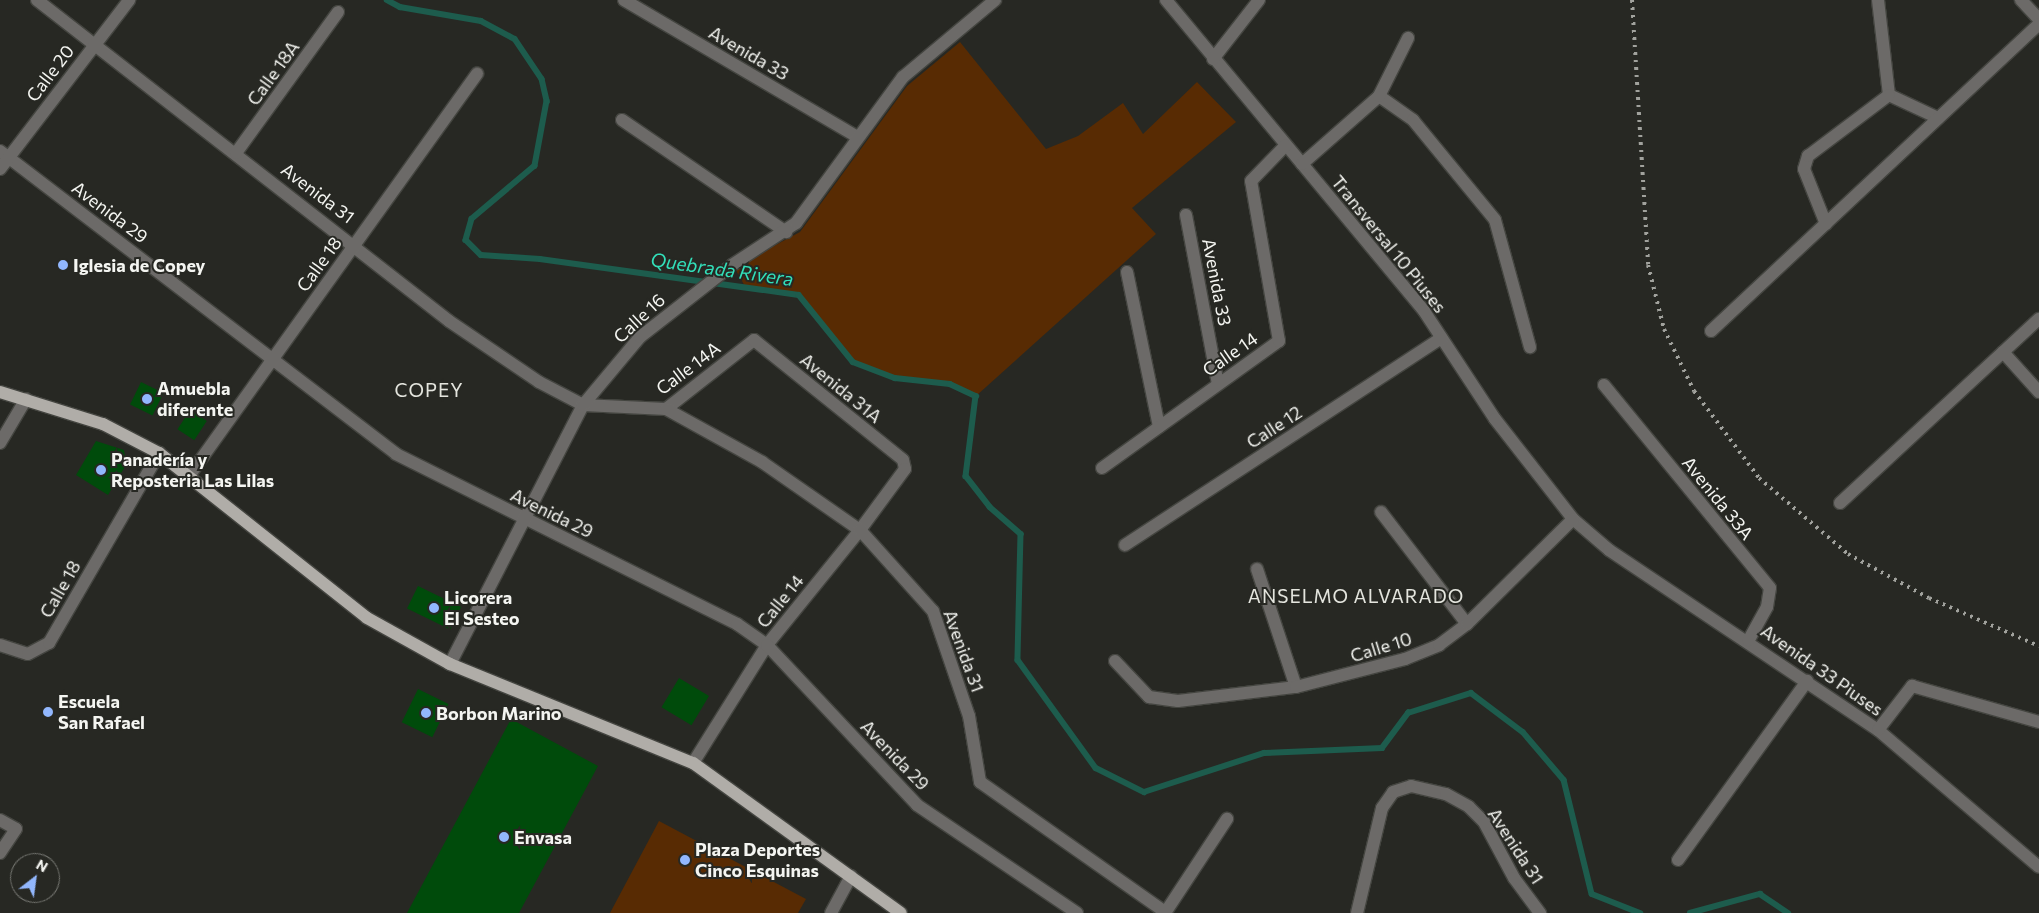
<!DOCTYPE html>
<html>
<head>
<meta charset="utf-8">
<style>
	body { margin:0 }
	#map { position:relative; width:2039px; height:913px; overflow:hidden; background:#272823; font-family:Commissioner,sans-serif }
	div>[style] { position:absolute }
	.green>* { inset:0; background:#582b03 }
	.stream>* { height:5.5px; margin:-2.75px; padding:0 2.75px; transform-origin:2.75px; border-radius:2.75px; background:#1d5c4d }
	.building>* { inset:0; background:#004b0b; transform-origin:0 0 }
	.roads { filter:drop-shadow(1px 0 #444540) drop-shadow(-1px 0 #444540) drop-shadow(0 1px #444540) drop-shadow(0 -1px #444540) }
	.minor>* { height:12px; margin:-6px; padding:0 6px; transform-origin:6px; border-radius:6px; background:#6c6a68 }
	.major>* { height:12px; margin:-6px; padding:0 6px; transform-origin:6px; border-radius:6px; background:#b0ada8 }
	.rail>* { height:4px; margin-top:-2px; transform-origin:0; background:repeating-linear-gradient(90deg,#a1a29d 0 2.5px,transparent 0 7.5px) }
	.dots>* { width:14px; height:14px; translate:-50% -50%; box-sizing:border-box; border:2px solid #272823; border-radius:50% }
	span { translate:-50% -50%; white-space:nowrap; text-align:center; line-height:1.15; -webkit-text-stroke:4px #272823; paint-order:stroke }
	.street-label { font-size:18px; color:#f4f5f1 }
	.poi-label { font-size:18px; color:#f4f5f1; font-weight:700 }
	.left { translate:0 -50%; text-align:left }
	.water-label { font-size:19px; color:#32e0ba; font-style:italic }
	.neighbourhood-label { font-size:19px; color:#e4e5de; letter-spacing:1px }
	.north { position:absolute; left:10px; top:853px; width:50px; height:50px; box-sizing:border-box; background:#272823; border:1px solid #797a75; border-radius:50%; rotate:30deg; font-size:14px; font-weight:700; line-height:20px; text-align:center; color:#f4f5f1 }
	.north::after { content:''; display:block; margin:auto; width:18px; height:22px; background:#92b7fd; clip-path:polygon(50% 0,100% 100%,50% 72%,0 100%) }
</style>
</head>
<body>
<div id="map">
	<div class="green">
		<i style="clip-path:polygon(960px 42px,1046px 149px,1078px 136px,1123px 103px,1143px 134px,1197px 82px,1236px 122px,1132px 208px,1156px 234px,976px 396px,950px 384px,895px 378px,853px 362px,799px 295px,746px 288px,734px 267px,800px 232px,907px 86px)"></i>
		<i style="clip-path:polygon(659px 821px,806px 899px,798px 913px,610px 913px)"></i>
	</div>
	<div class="stream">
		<i style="left:387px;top:0;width:15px;rotate:28deg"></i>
		<i style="left:400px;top:7px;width:82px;rotate:9.8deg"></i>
		<i style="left:481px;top:21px;width:38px;rotate:28deg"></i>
		<i style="left:515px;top:39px;width:48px;rotate:56deg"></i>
		<i style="left:542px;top:79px;width:23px;rotate:77deg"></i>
		<i style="left:547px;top:101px;width:66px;rotate:100.5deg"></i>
		<i style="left:535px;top:166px;width:82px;rotate:139.9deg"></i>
		<i style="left:472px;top:219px;width:22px;rotate:106deg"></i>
		<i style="left:466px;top:240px;width:21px;rotate:45deg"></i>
		<i style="left:481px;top:255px;width:59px;rotate:3.9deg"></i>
		<i style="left:540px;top:259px;width:261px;rotate:7.9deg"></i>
		<i style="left:799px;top:295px;width:86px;rotate:51.1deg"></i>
		<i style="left:853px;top:362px;width:45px;rotate:20.9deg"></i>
		<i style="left:895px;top:378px;width:55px;rotate:6.2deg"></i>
		<i style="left:950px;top:384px;width:29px;rotate:25deg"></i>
		<i style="left:976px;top:396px;width:81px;rotate:97.1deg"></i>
		<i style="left:966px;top:476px;width:39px;rotate:52deg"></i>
		<i style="left:990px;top:507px;width:41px;rotate:41.1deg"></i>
		<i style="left:1021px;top:534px;width:126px;rotate:91.4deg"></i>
		<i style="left:1018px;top:660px;width:133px;rotate:54.2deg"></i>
		<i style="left:1096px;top:768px;width:54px;rotate:26.6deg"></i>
		<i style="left:1144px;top:792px;width:126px;rotate:-18deg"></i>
		<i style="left:1264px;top:753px;width:118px;rotate:-2.4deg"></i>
		<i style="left:1382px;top:748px;width:44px;rotate:-53.4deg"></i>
		<i style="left:1408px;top:713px;width:66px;rotate:-17.6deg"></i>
		<i style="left:1471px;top:693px;width:65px;rotate:36.9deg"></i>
		<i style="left:1523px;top:732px;width:63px;rotate:49.5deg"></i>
		<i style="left:1564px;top:780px;width:117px;rotate:76.2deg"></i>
		<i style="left:1592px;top:894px;width:52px;rotate:21.6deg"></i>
		<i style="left:1690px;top:913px;width:73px;rotate:-15.2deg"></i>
		<i style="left:1760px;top:894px;width:34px;rotate:34deg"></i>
	</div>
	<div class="building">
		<i style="left:141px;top:382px;width:25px;height:25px;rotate:26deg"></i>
		<i style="left:190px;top:410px;width:20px;height:23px;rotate:33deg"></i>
		<i style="clip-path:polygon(96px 441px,124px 450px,126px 465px,108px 495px,76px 475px)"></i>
		<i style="left:418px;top:586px;width:48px;height:25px;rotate:26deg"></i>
		<i style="left:679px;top:678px;width:35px;height:34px;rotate:31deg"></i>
		<i style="left:418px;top:689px;width:34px;height:37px;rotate:26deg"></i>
		<i style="clip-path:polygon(511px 719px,598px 766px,519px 913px,407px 913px)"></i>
	</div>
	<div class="roads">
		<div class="minor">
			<i style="left:37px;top:0;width:522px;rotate:37.92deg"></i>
			<i style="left:449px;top:321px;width:109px;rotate:34.1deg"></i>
			<i style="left:539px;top:382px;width:50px;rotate:27.6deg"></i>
			<i style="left:583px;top:405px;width:83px;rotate:2.8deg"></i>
			<i style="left:666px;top:409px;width:112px;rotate:-38.1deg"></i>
			<i style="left:754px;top:340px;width:191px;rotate:38.8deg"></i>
			<i style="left:903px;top:460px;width:9px;rotate:77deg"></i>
			<i style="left:905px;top:469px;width:76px;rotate:126.4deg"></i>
			<i style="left:860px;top:530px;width:148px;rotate:129deg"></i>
			<i style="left:767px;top:645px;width:139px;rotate:122.1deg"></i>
			<i style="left:624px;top:0;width:269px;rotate:30.4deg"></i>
			<i style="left:1166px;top:0;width:404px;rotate:50.3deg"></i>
			<i style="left:1424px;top:311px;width:129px;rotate:56.7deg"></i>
			<i style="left:1495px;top:419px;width:127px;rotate:52deg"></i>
			<i style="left:1573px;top:519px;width:48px;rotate:40.7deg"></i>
			<i style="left:1609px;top:550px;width:324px;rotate:33.8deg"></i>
			<i style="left:1878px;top:730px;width:211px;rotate:40.4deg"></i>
			<i style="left:1878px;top:0;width:96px;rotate:83.4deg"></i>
			<i style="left:1889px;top:95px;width:54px;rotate:25.1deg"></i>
			<i style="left:2021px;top:0;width:26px;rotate:47deg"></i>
			<i style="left:1213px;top:59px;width:75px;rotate:-52.1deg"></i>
			<i style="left:1379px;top:96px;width:42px;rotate:35.2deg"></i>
			<i style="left:1413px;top:120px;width:129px;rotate:50.6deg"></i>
			<i style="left:1495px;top:220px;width:132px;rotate:74.6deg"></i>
			<i style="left:622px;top:120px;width:199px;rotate:34.3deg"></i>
			<i style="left:0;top:151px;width:499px;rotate:37.4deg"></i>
			<i style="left:396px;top:454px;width:381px;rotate:26.5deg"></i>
			<i style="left:737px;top:624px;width:37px;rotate:35deg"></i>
			<i style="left:767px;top:645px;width:219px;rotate:46.8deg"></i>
			<i style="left:917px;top:805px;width:193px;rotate:34deg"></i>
			<i style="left:236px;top:153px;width:174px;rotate:-54.1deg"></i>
			<i style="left:1302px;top:164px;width:103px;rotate:-41.4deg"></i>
			<i style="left:1379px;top:96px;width:65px;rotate:-63.4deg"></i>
			<i style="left:0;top:169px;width:213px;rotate:-52.6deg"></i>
			<i style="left:1186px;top:215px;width:172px;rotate:79.3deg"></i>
			<i style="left:1826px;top:224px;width:59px;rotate:-111.8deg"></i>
			<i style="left:1804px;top:169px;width:14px;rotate:-73deg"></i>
			<i style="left:1808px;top:156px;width:101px;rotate:-37deg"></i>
			<i style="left:1127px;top:272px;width:158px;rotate:78.3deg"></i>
			<i style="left:1711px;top:331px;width:449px;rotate:-43.1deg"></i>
			<i style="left:2003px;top:352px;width:54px;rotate:48deg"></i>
			<i style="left:1604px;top:385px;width:262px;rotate:50.7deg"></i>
			<i style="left:1770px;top:588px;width:19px;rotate:99deg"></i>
			<i style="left:1767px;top:607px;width:38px;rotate:119deg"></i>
			<i style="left:666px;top:409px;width:110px;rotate:28.9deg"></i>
			<i style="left:762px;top:462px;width:119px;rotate:34.8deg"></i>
			<i style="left:860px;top:530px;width:109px;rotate:48deg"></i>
			<i style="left:933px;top:611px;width:111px;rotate:71.1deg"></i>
			<i style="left:969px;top:716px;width:67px;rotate:80.5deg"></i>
			<i style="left:980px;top:782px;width:226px;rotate:35.1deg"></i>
			<i style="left:0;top:443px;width:51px;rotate:-59.4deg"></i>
			<i style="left:1102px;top:468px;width:218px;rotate:-35.7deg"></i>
			<i style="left:1279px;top:341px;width:162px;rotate:-99.9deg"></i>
			<i style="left:1251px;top:181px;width:50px;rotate:-45.8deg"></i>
			<i style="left:189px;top:476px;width:495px;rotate:-54.4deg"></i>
			<i style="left:1840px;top:503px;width:271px;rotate:-42.8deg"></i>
			<i style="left:1381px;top:512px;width:141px;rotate:52.5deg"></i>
			<i style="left:1125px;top:545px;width:378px;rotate:-33.2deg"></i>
			<i style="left:1257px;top:569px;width:124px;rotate:71.7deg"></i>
			<i style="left:0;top:645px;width:29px;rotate:18deg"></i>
			<i style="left:28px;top:654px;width:24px;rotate:-28deg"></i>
			<i style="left:49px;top:643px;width:220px;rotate:-59.9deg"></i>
			<i style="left:1115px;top:661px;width:50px;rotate:46.6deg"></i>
			<i style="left:1149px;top:697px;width:29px;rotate:8deg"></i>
			<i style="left:1178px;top:701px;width:119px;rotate:-6.8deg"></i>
			<i style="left:1296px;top:687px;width:113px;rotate:-14.4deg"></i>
			<i style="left:1405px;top:659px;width:37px;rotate:-22deg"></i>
			<i style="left:1439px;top:645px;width:35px;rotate:-37deg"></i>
			<i style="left:1467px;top:624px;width:149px;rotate:-44.7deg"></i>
			<i style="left:450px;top:664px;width:291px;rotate:-62.8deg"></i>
			<i style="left:583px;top:405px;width:89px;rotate:-50deg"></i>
			<i style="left:640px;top:337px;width:117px;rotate:-38deg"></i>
			<i style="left:732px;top:265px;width:77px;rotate:-33.3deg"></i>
			<i style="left:796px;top:223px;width:181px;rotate:-53.8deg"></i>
			<i style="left:903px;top:77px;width:120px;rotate:-39.9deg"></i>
			<i style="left:1878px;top:730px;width:56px;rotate:-52.3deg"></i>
			<i style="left:1912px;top:686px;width:132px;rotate:15.8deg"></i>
			<i style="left:0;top:820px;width:18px;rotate:29deg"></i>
			<i style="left:16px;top:829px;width:29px;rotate:124deg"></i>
			<i style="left:1678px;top:860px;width:221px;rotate:-54.2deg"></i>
			<i style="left:831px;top:913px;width:42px;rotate:-61.6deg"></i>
			<i style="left:1165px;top:913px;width:113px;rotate:-56.6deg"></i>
			<i style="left:1357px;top:913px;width:108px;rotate:-76.6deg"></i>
			<i style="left:1382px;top:808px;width:19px;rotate:-55deg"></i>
			<i style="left:1393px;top:792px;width:19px;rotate:-18deg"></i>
			<i style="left:1411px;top:786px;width:36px;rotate:13deg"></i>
			<i style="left:1446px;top:794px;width:26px;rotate:29deg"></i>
			<i style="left:1469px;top:807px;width:21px;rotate:45deg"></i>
			<i style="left:1484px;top:822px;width:64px;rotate:61.8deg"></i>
			<i style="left:1514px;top:878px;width:44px;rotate:53.4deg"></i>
		</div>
		<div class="major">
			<i style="left:0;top:392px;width:108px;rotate:17.3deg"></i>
			<i style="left:103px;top:424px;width:63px;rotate:27.4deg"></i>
			<i style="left:159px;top:453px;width:265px;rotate:38.4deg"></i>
			<i style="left:367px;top:618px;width:95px;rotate:29deg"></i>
			<i style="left:450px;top:664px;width:262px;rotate:22.2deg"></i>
			<i style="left:693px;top:763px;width:256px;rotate:35.8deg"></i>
		</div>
	</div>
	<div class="rail">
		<i style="left:1632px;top:0;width:265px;rotate:86.5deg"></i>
		<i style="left:1648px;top:265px;width:66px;rotate:76deg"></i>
		<i style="left:1664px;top:329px;width:69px;rotate:64.2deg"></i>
		<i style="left:1694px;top:391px;width:109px;rotate:53.2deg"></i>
		<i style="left:1759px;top:478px;width:117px;rotate:40.5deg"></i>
		<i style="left:1848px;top:554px;width:92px;rotate:28.5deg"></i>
		<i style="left:1929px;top:598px;width:120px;rotate:23.6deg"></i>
	</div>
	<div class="dots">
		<i style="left:63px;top:265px;background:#92b7fd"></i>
		<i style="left:147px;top:399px;background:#92b7fd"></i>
		<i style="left:101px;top:470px;background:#92b7fd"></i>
		<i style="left:434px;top:608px;background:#92b7fd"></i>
		<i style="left:48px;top:712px;background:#92b7fd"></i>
		<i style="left:426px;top:713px;background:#92b7fd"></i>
		<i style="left:504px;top:837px;background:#92b7fd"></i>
		<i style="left:685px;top:860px;background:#92b7fd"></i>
	</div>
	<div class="street-label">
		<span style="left:749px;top:53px;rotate:30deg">Avenida 33</span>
		<span style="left:50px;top:73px;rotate:-53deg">Calle 20</span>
		<span style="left:273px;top:73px;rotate:-54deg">Calle 18A</span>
		<span style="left:318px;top:193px;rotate:37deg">Avenida 31</span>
		<span style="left:110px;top:212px;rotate:37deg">Avenida 29</span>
		<span style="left:1389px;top:244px;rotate:51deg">Transversal 10 Piuses</span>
		<span style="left:319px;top:264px;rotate:-54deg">Calle 18</span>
		<span style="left:1217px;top:282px;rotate:79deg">Avenida 33</span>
		<span style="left:639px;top:318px;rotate:-43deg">Calle 16</span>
		<span style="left:1230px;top:354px;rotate:-35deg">Calle 14</span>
		<span style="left:688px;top:368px;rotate:-37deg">Calle 14A</span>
		<span style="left:841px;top:388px;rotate:39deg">Avenida 31A</span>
		<span style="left:1274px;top:427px;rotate:-33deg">Calle 12</span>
		<span style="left:1718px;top:498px;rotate:51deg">Avenida 33A</span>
		<span style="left:552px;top:513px;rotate:26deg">Avenida 29</span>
		<span style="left:60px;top:589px;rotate:-60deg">Calle 18</span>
		<span style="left:780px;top:601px;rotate:-51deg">Calle 14</span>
		<span style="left:1381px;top:647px;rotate:-17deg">Calle 10</span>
		<span style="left:964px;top:651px;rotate:70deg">Avenida 31</span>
		<span style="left:1822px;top:670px;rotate:35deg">Avenida 33 Piuses</span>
		<span style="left:895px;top:755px;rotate:46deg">Avenida 29</span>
		<span style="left:1516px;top:846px;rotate:57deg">Avenida 31</span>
	</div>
	<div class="poi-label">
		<span class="left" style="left:73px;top:265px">Iglesia de Copey</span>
		<span class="left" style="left:157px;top:399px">Amuebla<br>diferente</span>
		<span class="left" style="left:111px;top:470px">Panadería y<br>Reposteria Las Lilas</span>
		<span class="left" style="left:444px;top:608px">Licorera<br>El Sesteo</span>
		<span class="left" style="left:58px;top:712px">Escuela<br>San Rafael</span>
		<span class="left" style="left:436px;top:713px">Borbon Marino</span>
		<span class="left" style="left:514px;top:837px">Envasa</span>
		<span class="left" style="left:695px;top:860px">Plaza Deportes<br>Cinco Esquinas</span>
	</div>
	<div class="water-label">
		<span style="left:722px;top:269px;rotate:8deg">Quebrada Rivera</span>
	</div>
	<div class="neighbourhood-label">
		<span style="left:429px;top:390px">COPEY</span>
		<span style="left:1356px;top:596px">ANSELMO ALVARADO</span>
	</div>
	<div class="north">N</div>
</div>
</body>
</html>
